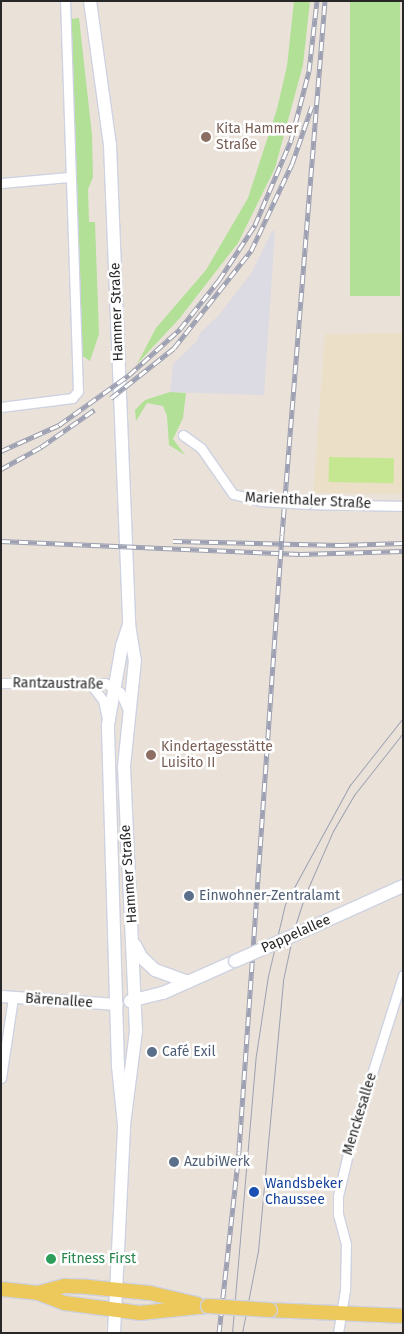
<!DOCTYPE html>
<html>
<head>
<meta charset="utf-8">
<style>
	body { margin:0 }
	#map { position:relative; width:404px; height:1334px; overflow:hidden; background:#eae2d9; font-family:"Fira Sans",sans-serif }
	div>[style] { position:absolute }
	.industrial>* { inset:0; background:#dcdae2 }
	.education>* { inset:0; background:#ecdfc8 }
	.green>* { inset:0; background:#b1e096; transform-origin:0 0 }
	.pitch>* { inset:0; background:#c5e791; transform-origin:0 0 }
	.roads { filter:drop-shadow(1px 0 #ced2e0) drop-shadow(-1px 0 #ced2e0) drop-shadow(0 1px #ced2e0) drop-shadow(0 -1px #ced2e0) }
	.minor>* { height:9px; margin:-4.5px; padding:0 4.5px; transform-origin:4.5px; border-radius:4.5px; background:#fff }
	.tertiary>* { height:11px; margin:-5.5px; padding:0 5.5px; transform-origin:5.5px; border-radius:5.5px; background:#fff }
	.secondary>* { height:12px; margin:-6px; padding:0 6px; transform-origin:6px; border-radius:6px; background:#fff }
	.primary>* { height:14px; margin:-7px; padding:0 7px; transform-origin:7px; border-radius:7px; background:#edc85b }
	.tram>* { height:1px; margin:-0.5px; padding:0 0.5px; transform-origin:0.5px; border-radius:0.5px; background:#9ca0b2 }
	.rail>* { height:5px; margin-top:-2.5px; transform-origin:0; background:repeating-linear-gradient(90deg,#fff 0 9px,#9ca0b2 0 18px); box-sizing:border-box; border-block:1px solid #9ca0b2 }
	.bridges { filter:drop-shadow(1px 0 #ced2e0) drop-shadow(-1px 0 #ced2e0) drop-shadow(0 1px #ced2e0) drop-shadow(0 -1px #ced2e0) }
	.minor-bridge>* { height:9px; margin:-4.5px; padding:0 4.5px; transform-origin:4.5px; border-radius:4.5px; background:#fff }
	.secondary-bridge>* { height:12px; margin:-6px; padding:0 6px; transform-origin:6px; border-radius:6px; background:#fff }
	.primary-bridge>* { height:14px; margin:-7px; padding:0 7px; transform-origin:7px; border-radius:7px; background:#edc85b }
	.dots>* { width:14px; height:14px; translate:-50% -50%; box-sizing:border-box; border:2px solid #fff; border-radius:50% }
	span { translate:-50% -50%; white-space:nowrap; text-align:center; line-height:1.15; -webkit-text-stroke:5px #fff; paint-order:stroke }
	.education-label { font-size:14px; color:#785e54 }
	.left { translate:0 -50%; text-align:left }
	.street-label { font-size:14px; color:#272727 }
	.service-label { font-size:14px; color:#4e5e75 }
	.transit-label { font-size:14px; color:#164399 }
	.leisure-label { font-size:14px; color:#27864d }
	.frame { position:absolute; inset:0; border:2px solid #272727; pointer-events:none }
</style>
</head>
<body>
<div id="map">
	<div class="industrial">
		<i style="clip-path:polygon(272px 231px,275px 231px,264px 395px,170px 392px,173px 364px,197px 341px,200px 333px,219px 315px,252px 272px)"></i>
	</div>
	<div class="education">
		<i style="clip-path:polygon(403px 333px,403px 501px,402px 494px,313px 493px,325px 334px)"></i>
	</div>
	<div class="green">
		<i style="clip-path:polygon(294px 1px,310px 1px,303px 65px,275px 168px,238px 243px,179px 319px,137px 364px,156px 328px,206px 270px,248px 198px,277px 109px,287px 66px)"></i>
		<i style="left:350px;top:1px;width:50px;height:295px"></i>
		<i style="clip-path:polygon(79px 18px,92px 135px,93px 177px,88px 189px,89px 222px,95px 222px,99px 334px,90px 361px,81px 355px,80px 339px,70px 19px)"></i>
		<i style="clip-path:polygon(170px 392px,186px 393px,183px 418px,173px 439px,185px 455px,169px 445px,167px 416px,163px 406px,147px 403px,136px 421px,135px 410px,145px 400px)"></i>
	</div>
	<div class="pitch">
		<i style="left:329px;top:457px;width:65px;height:25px;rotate:1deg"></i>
	</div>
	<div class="roads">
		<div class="minor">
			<i style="left:1px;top:183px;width:69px;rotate:-5deg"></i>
			<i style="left:1px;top:407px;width:72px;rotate:-7.2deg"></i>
			<i style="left:72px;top:398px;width:9px;rotate:-49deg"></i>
			<i style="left:78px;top:391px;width:390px;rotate:-91.9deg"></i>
			<i style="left:183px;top:435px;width:22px;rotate:36deg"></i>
			<i style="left:201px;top:448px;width:56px;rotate:55.2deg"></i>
			<i style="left:233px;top:494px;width:29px;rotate:14deg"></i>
			<i style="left:307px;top:504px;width:96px;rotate:1.2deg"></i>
			<i style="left:1px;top:683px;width:104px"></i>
			<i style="left:105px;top:683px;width:17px;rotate:31deg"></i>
			<i style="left:120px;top:692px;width:20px;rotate:66deg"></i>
			<i style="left:92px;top:686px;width:18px;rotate:52deg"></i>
			<i style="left:103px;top:700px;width:19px;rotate:78deg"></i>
			<i style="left:1px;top:1078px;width:81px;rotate:-81.5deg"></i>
			<i style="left:338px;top:1333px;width:44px;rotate:-80.8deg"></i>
			<i style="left:345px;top:1290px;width:46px;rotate:-88.8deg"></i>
			<i style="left:346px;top:1244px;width:30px;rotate:-105deg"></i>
			<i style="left:338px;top:1215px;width:19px;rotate:-90deg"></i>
			<i style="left:338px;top:1196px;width:61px;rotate:-76.7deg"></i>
			<i style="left:352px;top:1137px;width:170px;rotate:-72.5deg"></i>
		</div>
		<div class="tertiary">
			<i style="left:1px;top:996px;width:116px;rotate:3.9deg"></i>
		</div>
		<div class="secondary">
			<i style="left:90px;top:1px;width:145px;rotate:82.1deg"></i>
			<i style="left:110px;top:145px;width:479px;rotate:87.7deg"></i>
			<i style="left:129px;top:624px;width:36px;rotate:81deg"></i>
			<i style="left:135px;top:660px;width:108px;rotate:95.9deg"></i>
			<i style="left:124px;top:767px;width:264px;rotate:87.4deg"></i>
			<i style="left:136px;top:1031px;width:95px;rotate:97.3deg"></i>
			<i style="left:321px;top:923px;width:90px;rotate:-24.3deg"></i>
			<i style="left:135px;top:945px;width:13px;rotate:63deg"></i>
			<i style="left:141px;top:957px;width:19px;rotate:43deg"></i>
			<i style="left:155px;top:970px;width:35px;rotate:20deg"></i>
			<i style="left:130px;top:1001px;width:34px;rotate:-14deg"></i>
			<i style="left:163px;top:993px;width:79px;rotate:-24deg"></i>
			<i style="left:114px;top:1333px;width:208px;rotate:-87.2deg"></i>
			<i style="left:124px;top:1125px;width:59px;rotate:-95.8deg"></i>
			<i style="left:118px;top:1066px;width:341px;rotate:-91.7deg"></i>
			<i style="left:108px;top:725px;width:80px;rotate:-80deg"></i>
			<i style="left:122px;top:646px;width:23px;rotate:-72deg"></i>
		</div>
		<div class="primary">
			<i style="left:1px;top:1289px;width:37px;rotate:6deg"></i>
			<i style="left:38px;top:1293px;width:28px;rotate:21deg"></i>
			<i style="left:64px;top:1303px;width:77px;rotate:7.5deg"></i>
			<i style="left:140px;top:1313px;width:68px;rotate:-5.9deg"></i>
			<i style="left:38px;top:1293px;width:28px;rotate:-15deg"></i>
			<i style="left:65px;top:1286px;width:23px;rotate:2deg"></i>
			<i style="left:88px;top:1287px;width:62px;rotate:5.5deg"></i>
			<i style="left:150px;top:1293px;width:48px;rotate:13.2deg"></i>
			<i style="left:270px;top:1310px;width:133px;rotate:2.6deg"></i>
		</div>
	</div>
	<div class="tram">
		<i style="left:232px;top:1333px;width:279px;rotate:-85.1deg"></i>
		<i style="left:256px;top:1055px;width:80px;rotate:-81.4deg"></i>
		<i style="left:268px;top:976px;width:74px;rotate:-76.7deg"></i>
		<i style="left:285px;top:904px;width:136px;rotate:-61.4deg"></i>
		<i style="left:350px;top:785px;width:85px;rotate:-51.7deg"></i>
		<i style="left:242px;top:1333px;width:84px;rotate:-79deg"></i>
		<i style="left:258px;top:1251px;width:272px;rotate:-84.7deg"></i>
		<i style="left:283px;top:980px;width:52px;rotate:-77.8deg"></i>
		<i style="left:294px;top:929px;width:36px;rotate:-72deg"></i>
		<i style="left:305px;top:895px;width:70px;rotate:-66.4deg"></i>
		<i style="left:333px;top:831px;width:42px;rotate:-59.7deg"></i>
		<i style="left:354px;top:795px;width:79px;rotate:-51.7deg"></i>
	</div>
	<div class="rail">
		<i style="left:111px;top:398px;width:80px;rotate:-38.4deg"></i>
		<i style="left:174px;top:348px;width:124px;rotate:-51.6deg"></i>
		<i style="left:251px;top:251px;width:96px;rotate:-64.8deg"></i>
		<i style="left:292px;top:164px;width:61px;rotate:-71deg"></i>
		<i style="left:1px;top:451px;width:64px;rotate:-24.1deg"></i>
		<i style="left:59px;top:425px;width:86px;rotate:-35.5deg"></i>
		<i style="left:129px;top:375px;width:69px;rotate:-42deg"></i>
		<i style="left:180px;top:329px;width:63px;rotate:-51.5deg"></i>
		<i style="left:219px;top:280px;width:66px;rotate:-56.8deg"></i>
		<i style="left:255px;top:225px;width:92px;rotate:-67deg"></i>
		<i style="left:291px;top:140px;width:71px;rotate:-75.4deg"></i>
		<i style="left:309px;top:71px;width:70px;rotate:-83.5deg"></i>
		<i style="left:1px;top:469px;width:46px;rotate:-28.8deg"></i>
		<i style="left:41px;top:447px;width:65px;rotate:-34.9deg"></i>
		<i style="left:1px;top:541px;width:299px;rotate:2.5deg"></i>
		<i style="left:300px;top:554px;width:103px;rotate:-1.7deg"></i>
		<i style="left:173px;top:541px;width:167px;rotate:1.4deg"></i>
		<i style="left:340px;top:545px;width:63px;rotate:-1.8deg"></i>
		<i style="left:219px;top:1333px;width:183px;rotate:-83.7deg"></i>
		<i style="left:239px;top:1151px;width:617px;rotate:-86.01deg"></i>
		<i style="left:282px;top:535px;width:536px;rotate:-85.4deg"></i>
	</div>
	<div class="bridges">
		<div class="minor-bridge">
			<i style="left:261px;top:501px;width:46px;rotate:3.7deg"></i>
		</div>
		<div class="secondary-bridge">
			<i style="left:235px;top:961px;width:94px;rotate:-23.8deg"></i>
		</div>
		<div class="primary-bridge">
			<i style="left:208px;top:1306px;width:62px;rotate:3.7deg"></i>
		</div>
	</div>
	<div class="dots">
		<i style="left:206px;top:137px;background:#8d6e63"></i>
		<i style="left:151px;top:755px;background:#8d6e63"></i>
		<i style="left:189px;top:896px;background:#5c6f8a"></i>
		<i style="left:152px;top:1052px;background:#5c6f8a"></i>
		<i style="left:174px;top:1162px;background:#5c6f8a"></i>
		<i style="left:254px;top:1192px;background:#1a4fb4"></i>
		<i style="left:51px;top:1259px;background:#2e9e5b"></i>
	</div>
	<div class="education-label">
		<span class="left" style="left:216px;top:137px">Kita Hammer<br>Straße</span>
		<span class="left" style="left:161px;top:755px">Kindertagesstätte<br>Luisito II</span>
	</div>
	<div class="street-label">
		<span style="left:117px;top:312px;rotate:-92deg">Hammer Straße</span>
		<span style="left:308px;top:501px;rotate:3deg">Marienthaler Straße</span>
		<span style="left:58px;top:684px;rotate:1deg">Rantzaustraße</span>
		<span style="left:129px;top:874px;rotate:-94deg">Hammer Straße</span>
		<span style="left:296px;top:934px;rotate:-24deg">Pappelallee</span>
		<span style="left:59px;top:1001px;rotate:4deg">Bärenallee</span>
		<span style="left:360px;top:1114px;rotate:-73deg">Menckesallee</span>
	</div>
	<div class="service-label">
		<span class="left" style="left:199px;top:896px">Einwohner-Zentralamt</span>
		<span class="left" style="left:162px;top:1052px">Café Exil</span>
		<span class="left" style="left:184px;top:1162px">AzubiWerk</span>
	</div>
	<div class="transit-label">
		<span class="left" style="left:265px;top:1192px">Wandsbeker<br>Chaussee</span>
	</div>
	<div class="leisure-label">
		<span class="left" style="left:61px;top:1259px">Fitness First</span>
	</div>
	<div class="frame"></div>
</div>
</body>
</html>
